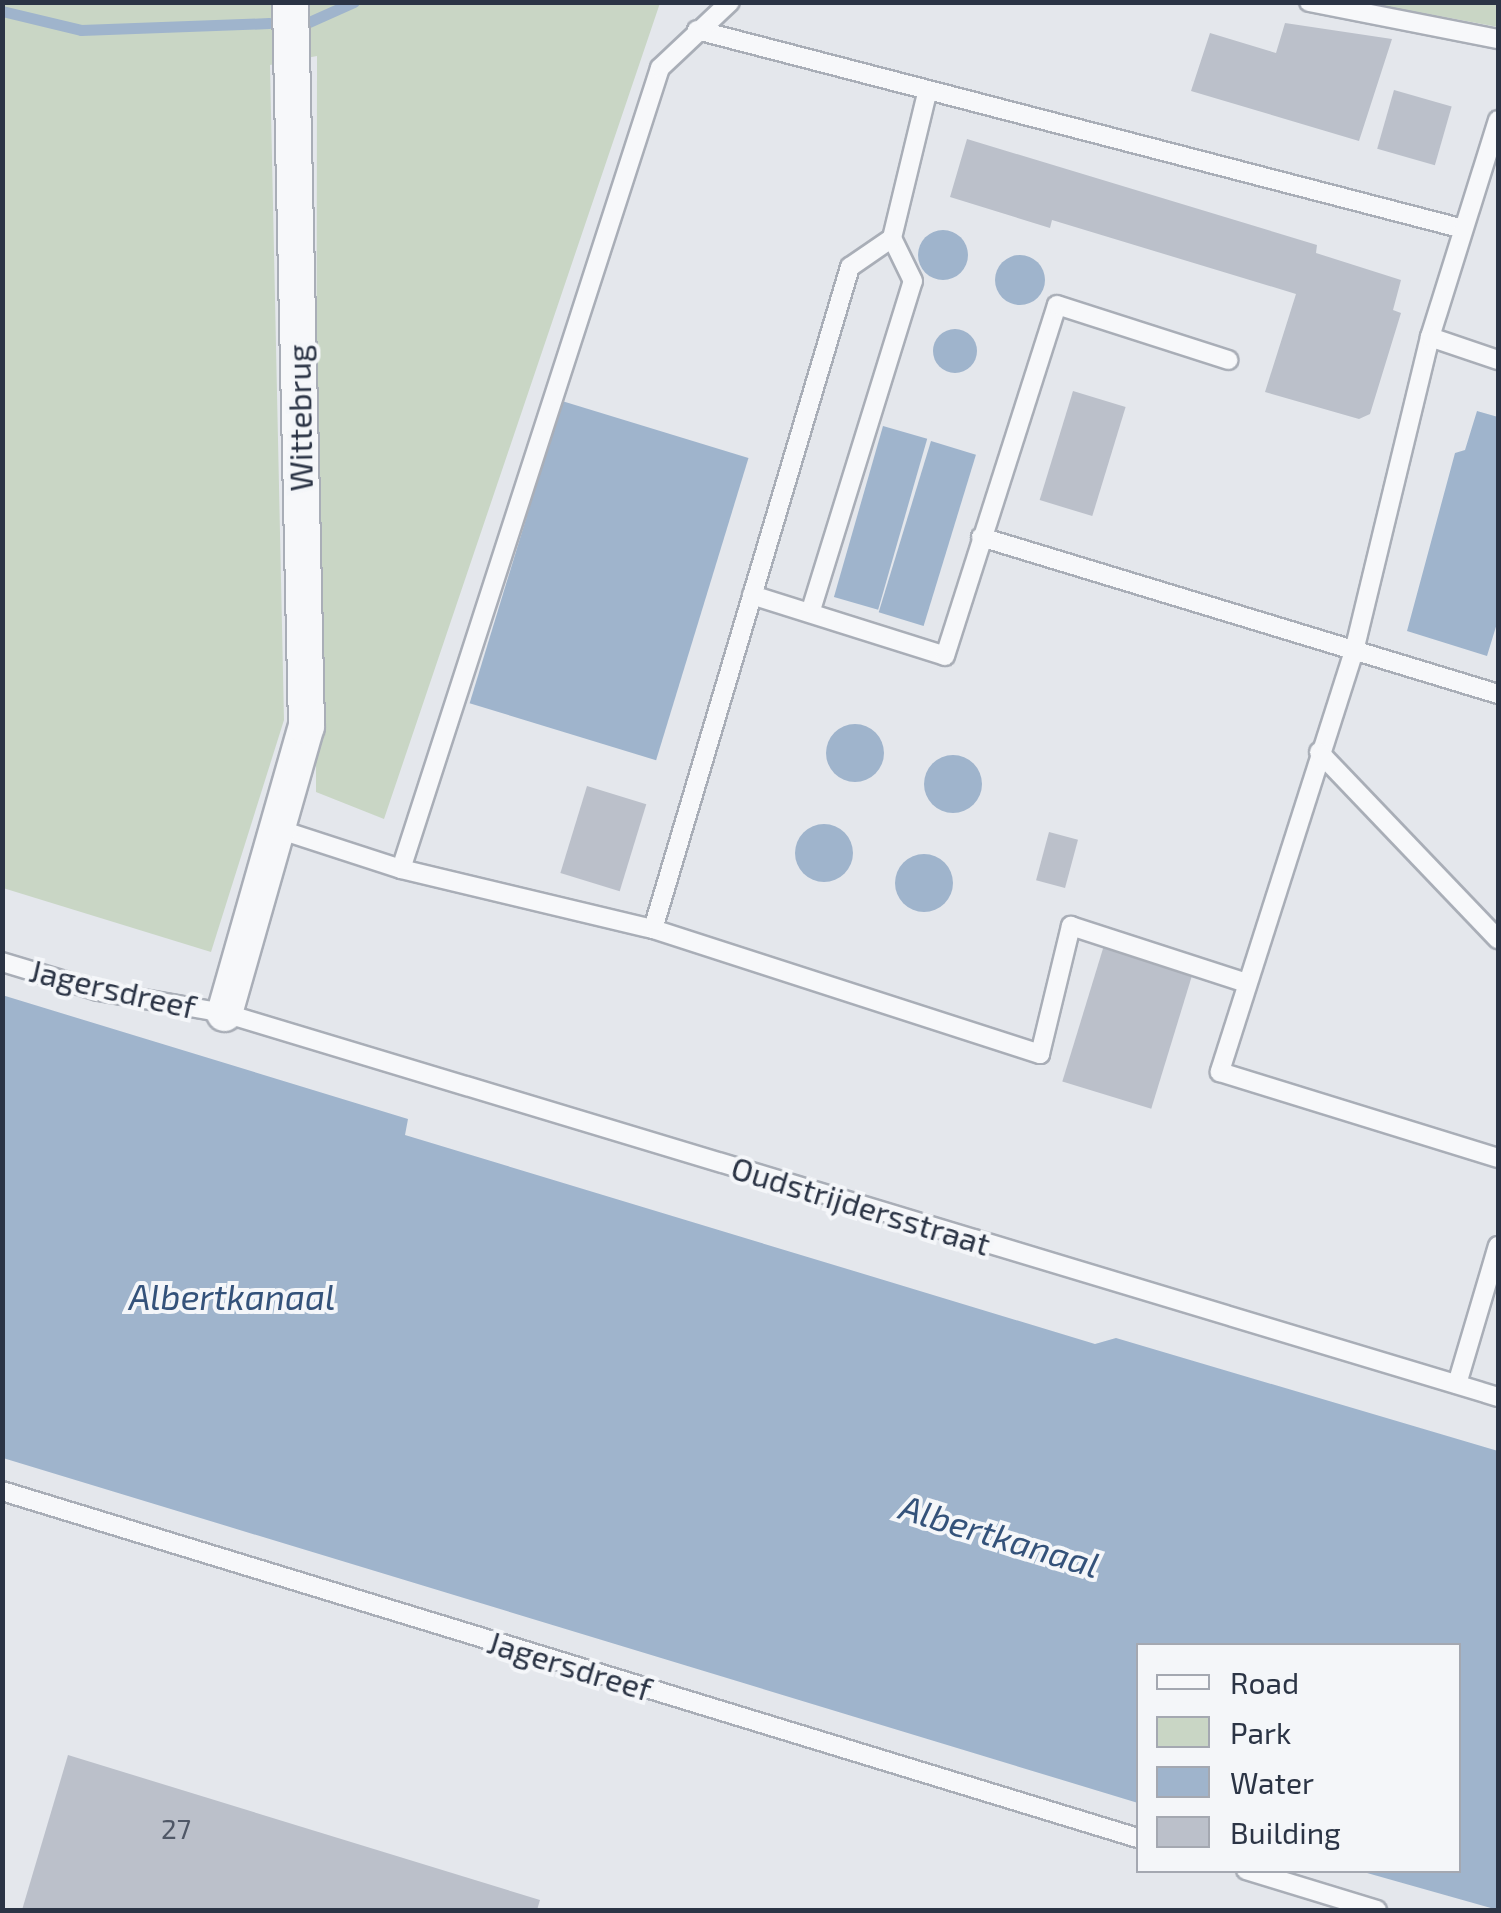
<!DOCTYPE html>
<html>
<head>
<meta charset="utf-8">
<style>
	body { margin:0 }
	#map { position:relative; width:1501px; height:1913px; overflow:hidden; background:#e4e7ec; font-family:"Exo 2",sans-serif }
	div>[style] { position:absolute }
	.green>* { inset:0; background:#c9d6c5 }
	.water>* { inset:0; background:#9fb4cc; transform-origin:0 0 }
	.round { border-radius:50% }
	.stream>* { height:11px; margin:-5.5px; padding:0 5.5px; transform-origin:5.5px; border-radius:5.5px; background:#9fb4cc }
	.building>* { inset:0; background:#bbc0ca; transform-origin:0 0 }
	.roads { filter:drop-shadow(2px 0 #a9aeb7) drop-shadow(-2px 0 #a9aeb7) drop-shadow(0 2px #a9aeb7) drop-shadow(0 -2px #a9aeb7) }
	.lane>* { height:18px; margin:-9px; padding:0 9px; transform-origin:9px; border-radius:9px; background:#f7f8fa }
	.street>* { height:35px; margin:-17.5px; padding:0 17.5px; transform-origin:17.5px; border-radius:17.5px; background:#f7f8fa }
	span { translate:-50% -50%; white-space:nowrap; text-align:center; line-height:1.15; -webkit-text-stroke:8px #f4f6f9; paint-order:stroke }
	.number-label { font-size:28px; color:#4f5766 }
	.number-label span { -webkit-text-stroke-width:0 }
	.street-label { font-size:32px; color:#2b3445 }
	.water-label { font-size:35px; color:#34527a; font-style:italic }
	.frame { position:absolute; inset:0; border:5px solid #2b3445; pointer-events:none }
	.legend { position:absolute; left:1136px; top:1643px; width:325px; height:230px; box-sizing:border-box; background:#f4f6f9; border:2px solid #a4a8b1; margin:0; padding:12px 18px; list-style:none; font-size:30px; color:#2b3445 }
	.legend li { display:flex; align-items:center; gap:20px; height:50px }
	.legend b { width:50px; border:2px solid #a4a8b1 }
</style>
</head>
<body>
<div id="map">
	<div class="green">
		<i style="clip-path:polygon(2px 3px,660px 3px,384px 819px,316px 792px,317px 56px,270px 65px,284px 720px,211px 952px,3px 888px)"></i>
		<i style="clip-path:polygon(1369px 3px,1498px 3px,1498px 27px)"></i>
	</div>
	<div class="water">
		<i class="round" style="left:918px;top:230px;width:50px;height:50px"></i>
		<i class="round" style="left:995px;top:255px;width:50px;height:50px"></i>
		<i class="round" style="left:933px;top:329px;width:44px;height:44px"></i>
		<i style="left:562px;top:401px;width:195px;height:316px;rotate:17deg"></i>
		<i style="clip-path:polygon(1477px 411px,1498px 417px,1498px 620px,1487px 656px,1407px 631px,1455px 453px,1465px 450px)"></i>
		<i style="left:883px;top:426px;width:46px;height:178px;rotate:16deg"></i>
		<i style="left:931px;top:441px;width:47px;height:179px;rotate:17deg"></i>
		<i class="round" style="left:826px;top:724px;width:58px;height:58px"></i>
		<i class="round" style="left:924px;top:755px;width:58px;height:58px"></i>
		<i class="round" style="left:795px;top:824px;width:58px;height:58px"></i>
		<i class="round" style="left:895px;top:854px;width:58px;height:58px"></i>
		<i style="clip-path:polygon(2px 995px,408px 1119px,405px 1135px,1095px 1344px,1116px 1338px,1498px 1451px,1498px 1910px,1360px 1871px,1458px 1870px,1458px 1646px,1138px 1646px,1138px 1803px,3px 1458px)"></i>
	</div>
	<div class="stream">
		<i style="left:2px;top:11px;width:81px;rotate:13.5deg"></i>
		<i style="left:81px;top:30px;width:188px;rotate:-2.1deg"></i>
		<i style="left:309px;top:22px;width:49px;rotate:-24deg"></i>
	</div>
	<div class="building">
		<i style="clip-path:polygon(1285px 23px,1392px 39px,1359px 141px,1191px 91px,1210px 33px,1276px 53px)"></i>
		<i style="left:1394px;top:90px;width:60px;height:61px;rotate:16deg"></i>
		<i style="clip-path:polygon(967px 139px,1317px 245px,1316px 253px,1401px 280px,1393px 310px,1401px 313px,1370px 414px,1359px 419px,1265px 392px,1296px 294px,1052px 220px,1050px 228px,950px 197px)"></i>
		<i style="left:1073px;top:391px;width:55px;height:114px;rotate:17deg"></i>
		<i style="left:587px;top:786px;width:62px;height:91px;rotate:17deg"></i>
		<i style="left:1049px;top:832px;width:30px;height:50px;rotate:15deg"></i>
		<i style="left:1105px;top:942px;width:93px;height:146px;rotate:17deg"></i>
		<i style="clip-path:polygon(68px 1755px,540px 1900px,537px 1910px,22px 1910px)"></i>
	</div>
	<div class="roads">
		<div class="lane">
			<i style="left:1309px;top:2px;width:193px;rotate:11.1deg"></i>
			<i style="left:697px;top:30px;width:788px;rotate:14.55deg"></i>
			<i style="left:1498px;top:120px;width:227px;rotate:107.4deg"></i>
			<i style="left:1430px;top:337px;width:323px;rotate:103.6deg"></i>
			<i style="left:1354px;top:651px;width:442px;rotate:107.7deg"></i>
			<i style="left:1220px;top:1072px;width:291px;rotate:17.2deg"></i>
			<i style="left:1430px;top:337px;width:72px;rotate:18.7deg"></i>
			<i style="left:981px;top:537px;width:540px;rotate:16.89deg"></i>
			<i style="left:752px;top:595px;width:202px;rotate:17.5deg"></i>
			<i style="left:945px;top:656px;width:368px;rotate:-72.3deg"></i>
			<i style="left:1057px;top:305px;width:180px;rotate:17.8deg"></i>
			<i style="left:811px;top:610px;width:344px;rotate:-72.8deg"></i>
			<i style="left:913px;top:281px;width:48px;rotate:-116deg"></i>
			<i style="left:1319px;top:752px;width:259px;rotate:46.3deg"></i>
			<i style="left:281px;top:830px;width:126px;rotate:18deg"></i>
			<i style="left:401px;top:869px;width:259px;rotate:13.4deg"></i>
			<i style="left:653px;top:929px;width:407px;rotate:17.9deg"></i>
			<i style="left:1040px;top:1054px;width:132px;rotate:-76.4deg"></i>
			<i style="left:1071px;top:926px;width:184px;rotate:18deg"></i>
			<i style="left:401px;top:869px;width:842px;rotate:-72.08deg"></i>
			<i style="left:660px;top:68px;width:96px;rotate:-43.3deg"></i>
			<i style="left:653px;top:929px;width:691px;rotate:-73.43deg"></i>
			<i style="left:850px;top:267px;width:51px;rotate:-34.6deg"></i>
			<i style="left:892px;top:238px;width:149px;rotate:-76.4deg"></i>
			<i style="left:2px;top:962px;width:100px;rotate:16.8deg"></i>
			<i style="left:98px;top:991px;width:128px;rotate:9.9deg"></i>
			<i style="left:224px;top:1013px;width:1331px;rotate:16.77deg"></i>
			<i style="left:1457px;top:1384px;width:144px;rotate:-73.5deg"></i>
			<i style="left:2px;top:1491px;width:1188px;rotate:16.99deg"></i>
			<i style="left:1246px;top:1870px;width:137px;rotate:17deg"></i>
		</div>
		<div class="street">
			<i style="left:224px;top:1013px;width:298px;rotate:-74.1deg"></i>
			<i style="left:306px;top:726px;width:724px;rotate:-91.27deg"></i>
		</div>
	</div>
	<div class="number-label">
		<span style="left:176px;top:1828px">27</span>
	</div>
	<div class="street-label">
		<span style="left:299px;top:418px;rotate:-91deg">Wittebrug</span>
		<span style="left:113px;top:988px;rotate:13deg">Jagersdreef</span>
		<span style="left:861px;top:1205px;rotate:17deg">Oudstrijdersstraat</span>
		<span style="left:570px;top:1665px;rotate:17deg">Jagersdreef</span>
	</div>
	<div class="water-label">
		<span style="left:232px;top:1296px">Albertkanaal</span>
		<span style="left:1000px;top:1535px;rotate:17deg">Albertkanaal</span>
	</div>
	<div class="frame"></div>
	<ul class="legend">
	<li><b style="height:12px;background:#f7f8fa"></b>Road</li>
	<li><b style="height:28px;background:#c9d6c5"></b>Park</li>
	<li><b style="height:28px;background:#9fb4cc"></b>Water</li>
	<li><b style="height:28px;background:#bbc0ca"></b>Building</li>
	</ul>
</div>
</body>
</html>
